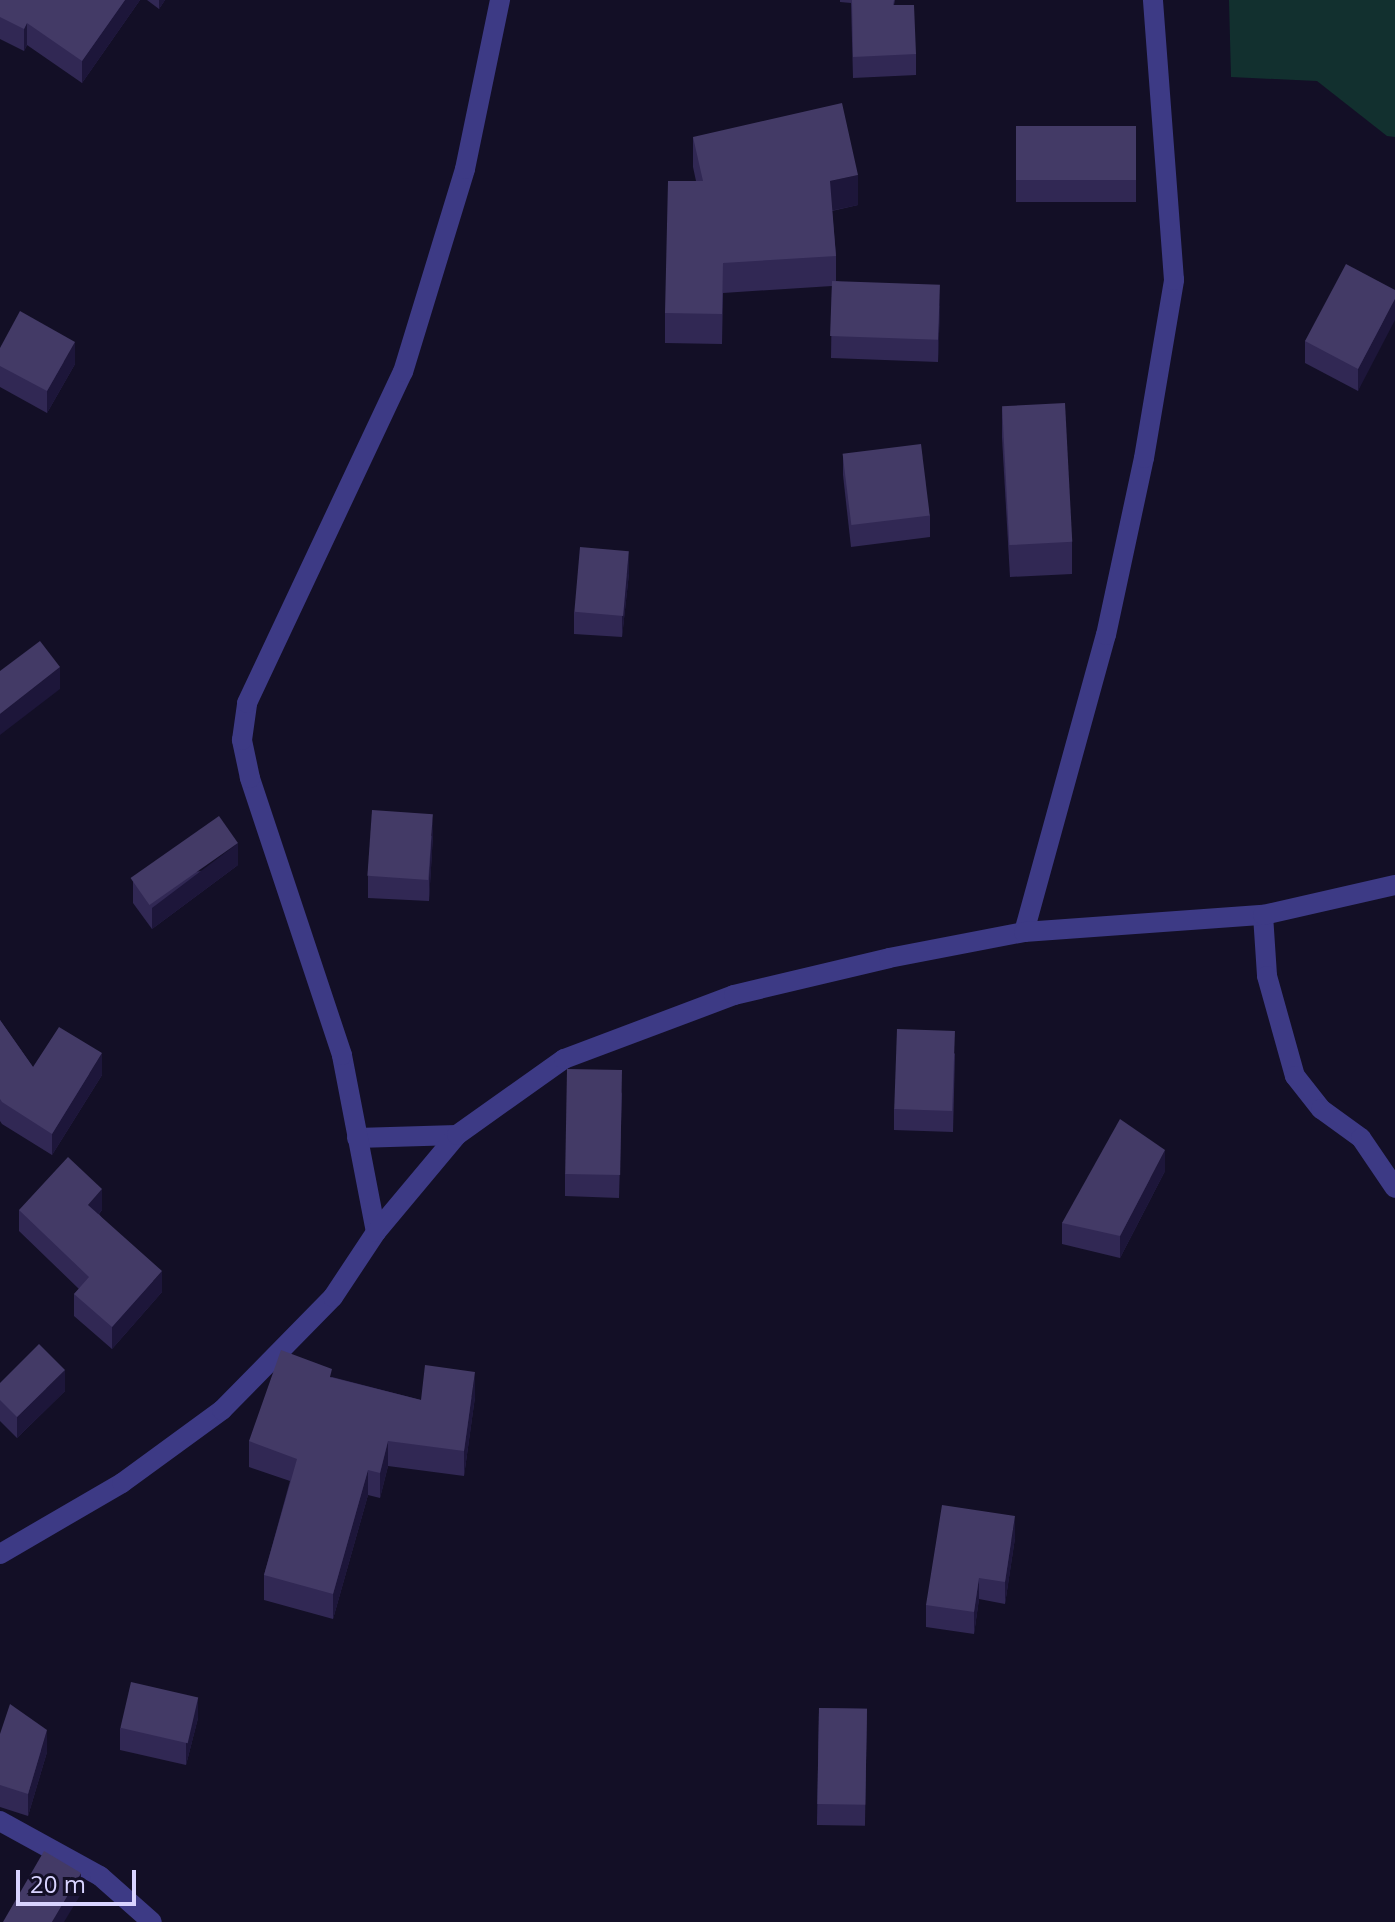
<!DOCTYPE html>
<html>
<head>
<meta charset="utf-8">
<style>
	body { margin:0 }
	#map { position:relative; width:1395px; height:1922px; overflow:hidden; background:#130f26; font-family:"Open Sans",sans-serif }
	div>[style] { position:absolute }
	.green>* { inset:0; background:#12302f }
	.minor>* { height:20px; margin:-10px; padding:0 10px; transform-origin:10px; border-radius:10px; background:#3d3a85 }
	.wall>* { inset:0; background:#312854; transform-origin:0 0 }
	.shaded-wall>* { inset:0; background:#1d163a }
	.building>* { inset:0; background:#433a66; transform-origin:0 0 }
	span { translate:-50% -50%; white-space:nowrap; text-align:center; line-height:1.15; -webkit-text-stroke:7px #130f26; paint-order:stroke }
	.scale { position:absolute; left:16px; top:1870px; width:120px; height:36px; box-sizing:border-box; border:4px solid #d9d4ff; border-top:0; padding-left:10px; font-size:24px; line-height:28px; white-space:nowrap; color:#d9d4ff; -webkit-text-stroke:6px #130f26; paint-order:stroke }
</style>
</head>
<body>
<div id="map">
	<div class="green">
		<i style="clip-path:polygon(1229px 0,1395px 0,1395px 137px,1387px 136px,1317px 81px,1231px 77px)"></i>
	</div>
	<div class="minor">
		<i style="left:1263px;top:915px;width:61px;rotate:86.2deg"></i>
		<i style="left:1267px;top:976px;width:104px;rotate:74.4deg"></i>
		<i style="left:1295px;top:1076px;width:42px;rotate:51.8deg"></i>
		<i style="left:1321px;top:1109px;width:49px;rotate:35.9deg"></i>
		<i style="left:1361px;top:1138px;width:60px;rotate:55.8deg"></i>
		<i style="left:1024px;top:932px;width:308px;rotate:-74.6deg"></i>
		<i style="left:1106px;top:635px;width:181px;rotate:-77.9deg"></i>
		<i style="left:1144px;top:458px;width:181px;rotate:-80.4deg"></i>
		<i style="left:1174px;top:280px;width:281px;rotate:-94.3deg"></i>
		<i style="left:357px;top:1138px;width:100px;rotate:-1.7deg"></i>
		<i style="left:376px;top:1232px;width:180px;rotate:-100.9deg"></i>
		<i style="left:342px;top:1055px;width:292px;rotate:-108.4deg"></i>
		<i style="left:250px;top:778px;width:39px;rotate:-102deg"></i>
		<i style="left:242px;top:740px;width:37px;rotate:-82deg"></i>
		<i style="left:247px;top:703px;width:366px;rotate:-64.8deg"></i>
		<i style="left:403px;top:372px;width:212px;rotate:-73deg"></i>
		<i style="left:465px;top:169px;width:173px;rotate:-78.3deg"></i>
		<i style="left:0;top:1554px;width:141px;rotate:-30.2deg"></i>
		<i style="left:122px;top:1483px;width:124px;rotate:-36.1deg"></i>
		<i style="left:222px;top:1410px;width:158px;rotate:-45.5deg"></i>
		<i style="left:333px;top:1297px;width:78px;rotate:-56.5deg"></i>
		<i style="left:376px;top:1232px;width:126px;rotate:-50.1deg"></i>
		<i style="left:457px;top:1135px;width:131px;rotate:-35.4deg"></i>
		<i style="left:564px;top:1059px;width:182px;rotate:-20.6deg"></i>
		<i style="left:734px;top:995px;width:159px;rotate:-13.4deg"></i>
		<i style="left:889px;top:958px;width:137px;rotate:-10.9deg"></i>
		<i style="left:1024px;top:932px;width:240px;rotate:-4.1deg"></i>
		<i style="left:1263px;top:915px;width:135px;rotate:-12.8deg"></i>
		<i style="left:0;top:1821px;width:114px;rotate:28.8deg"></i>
		<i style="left:100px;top:1876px;width:69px;rotate:41.5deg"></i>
	</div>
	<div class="wall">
		<i style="clip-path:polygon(0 0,140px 0,82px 83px,27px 45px,24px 51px,0 39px)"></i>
		<i style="clip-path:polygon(147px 0,165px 0,159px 9px)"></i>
		<i style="clip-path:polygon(840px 0,895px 0,894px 5px,916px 54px,916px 75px,853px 78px,851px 3px,840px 2px)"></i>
		<i style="left:1016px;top:126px;width:120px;height:76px"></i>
		<i style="clip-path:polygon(693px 137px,858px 205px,832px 211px,836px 256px,836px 281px,940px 306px,938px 362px,831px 358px,832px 286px,723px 293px,722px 344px,665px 343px,665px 313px,696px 181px,693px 167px)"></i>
		<i style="clip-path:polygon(1395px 290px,1358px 391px,1305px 363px,1305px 341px)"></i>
		<i style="clip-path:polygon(0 348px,75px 364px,47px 413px,0 387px)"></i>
		<i style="clip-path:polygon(1002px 407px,1072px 542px,1072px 574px,1010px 577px,1002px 438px)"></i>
		<i style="clip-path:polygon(843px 454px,930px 515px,930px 537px,851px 547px,843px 475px)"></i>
		<i style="clip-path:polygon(629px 573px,622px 637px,574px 634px,574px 612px)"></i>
		<i style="clip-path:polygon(433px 835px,429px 901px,368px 898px,368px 876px)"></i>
		<i style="clip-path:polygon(238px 865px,152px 929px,133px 903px,133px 882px)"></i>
		<i style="clip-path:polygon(0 1020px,33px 1067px,102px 1075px,52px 1155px,2px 1124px,0 1121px)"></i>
		<i style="clip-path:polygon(955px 1053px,953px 1132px,894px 1130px,894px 1109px)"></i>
		<i style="clip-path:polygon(622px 1092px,619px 1198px,565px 1196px,565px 1174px)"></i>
		<i style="clip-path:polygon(1165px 1171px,1120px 1258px,1062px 1244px,1062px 1223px)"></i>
		<i style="clip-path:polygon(19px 1210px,102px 1210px,99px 1214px,162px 1292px,112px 1349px,74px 1316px,74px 1294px,79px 1289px,19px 1231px)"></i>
		<i style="clip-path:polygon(332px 1377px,421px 1400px,475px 1397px,464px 1476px,388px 1466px,380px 1498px,368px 1495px,333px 1619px,264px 1600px,264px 1575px,290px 1481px,249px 1467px,249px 1441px)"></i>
		<i style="clip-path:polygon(0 1383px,65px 1391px,17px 1438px,0 1421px)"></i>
		<i style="clip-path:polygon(1015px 1538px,1005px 1604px,979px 1599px,974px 1634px,926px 1627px,926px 1605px)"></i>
		<i style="left:819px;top:1708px;width:48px;height:117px;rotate:1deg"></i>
		<i style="clip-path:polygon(198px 1718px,186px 1765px,120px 1750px,120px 1728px)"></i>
		<i style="clip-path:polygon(0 1734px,47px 1752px,28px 1816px,0 1807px)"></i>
	</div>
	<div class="shaded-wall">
		<i style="clip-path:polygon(125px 0,140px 0,82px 83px,82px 61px)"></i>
		<i style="clip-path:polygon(159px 0,165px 0,159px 9px)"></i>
		<i style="clip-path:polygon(27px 23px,27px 45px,24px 51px,24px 29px)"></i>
		<i style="clip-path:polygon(858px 175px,858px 205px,830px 211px,830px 181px)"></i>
		<i style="clip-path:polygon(940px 284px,940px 306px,938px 362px,938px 340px)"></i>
		<i style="clip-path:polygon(1395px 299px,1395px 320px,1358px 391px,1358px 369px)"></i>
		<i style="clip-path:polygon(75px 342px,75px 364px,47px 413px,47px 391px)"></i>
		<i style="clip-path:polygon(629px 551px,629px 573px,622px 637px,622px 616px)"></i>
		<i style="clip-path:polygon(60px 667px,60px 689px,0 735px,0 714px)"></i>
		<i style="clip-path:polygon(433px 814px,433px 835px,429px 901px,429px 879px)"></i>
		<i style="clip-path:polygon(238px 843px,238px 865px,152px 929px,152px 908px)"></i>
		<i style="clip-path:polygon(102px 1053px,102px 1075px,52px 1155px,52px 1134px)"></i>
		<i style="clip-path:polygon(1165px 1150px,1165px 1171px,1120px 1258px,1120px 1236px)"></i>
		<i style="clip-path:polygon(102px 1189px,102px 1210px,88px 1226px,88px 1205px)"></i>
		<i style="clip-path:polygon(162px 1271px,162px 1292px,112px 1349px,112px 1327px)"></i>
		<i style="clip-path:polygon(65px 1370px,65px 1391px,17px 1438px,17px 1417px)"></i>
		<i style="clip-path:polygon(475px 1372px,475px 1397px,464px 1476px,464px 1451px)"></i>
		<i style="clip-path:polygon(388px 1441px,388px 1466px,380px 1498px,380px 1473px)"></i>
		<i style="clip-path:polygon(368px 1470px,368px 1495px,333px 1619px,333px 1594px)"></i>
		<i style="clip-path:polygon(1015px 1516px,1015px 1538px,1005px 1604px,1005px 1582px)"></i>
		<i style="clip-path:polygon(979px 1578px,979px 1599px,974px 1634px,974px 1612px)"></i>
		<i style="clip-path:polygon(198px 1697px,198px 1718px,186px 1765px,186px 1743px)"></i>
		<i style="clip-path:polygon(47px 1730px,47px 1752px,28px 1816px,28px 1794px)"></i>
		<i style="clip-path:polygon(81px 1873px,81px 1894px,64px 1922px,52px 1922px)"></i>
	</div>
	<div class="building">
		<i style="clip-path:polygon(0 0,125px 0,82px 61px,27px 23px,24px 29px,0 17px)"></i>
		<i style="clip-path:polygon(852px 0,894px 0,893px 5px,914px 5px,916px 54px,853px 57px)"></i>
		<i style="clip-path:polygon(842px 103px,858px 175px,830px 181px,836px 256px,723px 263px,722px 314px,665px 313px,668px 181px,703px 181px,693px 137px)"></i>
		<i style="left:1016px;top:126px;width:120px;height:54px"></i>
		<i style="clip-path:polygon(1346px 264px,1395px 290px,1395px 299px,1358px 369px,1305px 341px)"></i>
		<i style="left:832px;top:281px;width:108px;height:55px;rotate:2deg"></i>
		<i style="clip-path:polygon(20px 311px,75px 342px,47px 391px,0 366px,0 348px)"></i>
		<i style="left:1065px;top:403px;width:139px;height:63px;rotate:87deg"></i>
		<i style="left:921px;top:444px;width:72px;height:79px;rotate:83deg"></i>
		<i style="left:580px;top:547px;width:49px;height:65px;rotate:5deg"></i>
		<i style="clip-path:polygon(40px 641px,60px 667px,0 714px,0 671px)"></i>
		<i style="left:372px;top:810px;width:61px;height:66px;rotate:4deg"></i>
		<i style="left:219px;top:816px;width:33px;height:108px;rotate:55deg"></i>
		<i style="clip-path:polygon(0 1020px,33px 1067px,59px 1027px,102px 1053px,52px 1134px,2px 1102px,0 1099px)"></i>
		<i style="left:897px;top:1029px;width:58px;height:80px;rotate:2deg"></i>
		<i style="left:567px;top:1069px;width:55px;height:105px;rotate:1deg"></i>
		<i style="clip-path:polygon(1120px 1119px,1165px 1150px,1120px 1236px,1062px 1223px)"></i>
		<i style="clip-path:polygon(68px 1157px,102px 1189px,88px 1205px,162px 1271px,112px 1327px,74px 1294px,89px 1277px,19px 1210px)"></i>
		<i style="clip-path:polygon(39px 1344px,65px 1370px,17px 1417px,0 1400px,0 1383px)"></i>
		<i style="clip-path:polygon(281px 1350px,332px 1369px,330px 1377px,421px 1400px,425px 1365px,475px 1372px,464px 1451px,388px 1441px,380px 1473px,368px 1470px,333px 1594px,264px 1575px,297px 1459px,249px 1441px)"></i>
		<i style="clip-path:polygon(942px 1505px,1015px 1516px,1005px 1582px,979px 1578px,974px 1612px,926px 1605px)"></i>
		<i style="left:131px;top:1682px;width:69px;height:47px;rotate:13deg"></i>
		<i style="clip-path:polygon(10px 1704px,47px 1730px,28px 1794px,0 1785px,0 1734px)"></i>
		<i style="left:819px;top:1708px;width:48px;height:96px;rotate:1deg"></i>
		<i style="clip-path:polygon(44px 1851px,81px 1873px,52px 1922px,3px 1922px)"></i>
	</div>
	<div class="scale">20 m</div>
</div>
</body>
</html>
